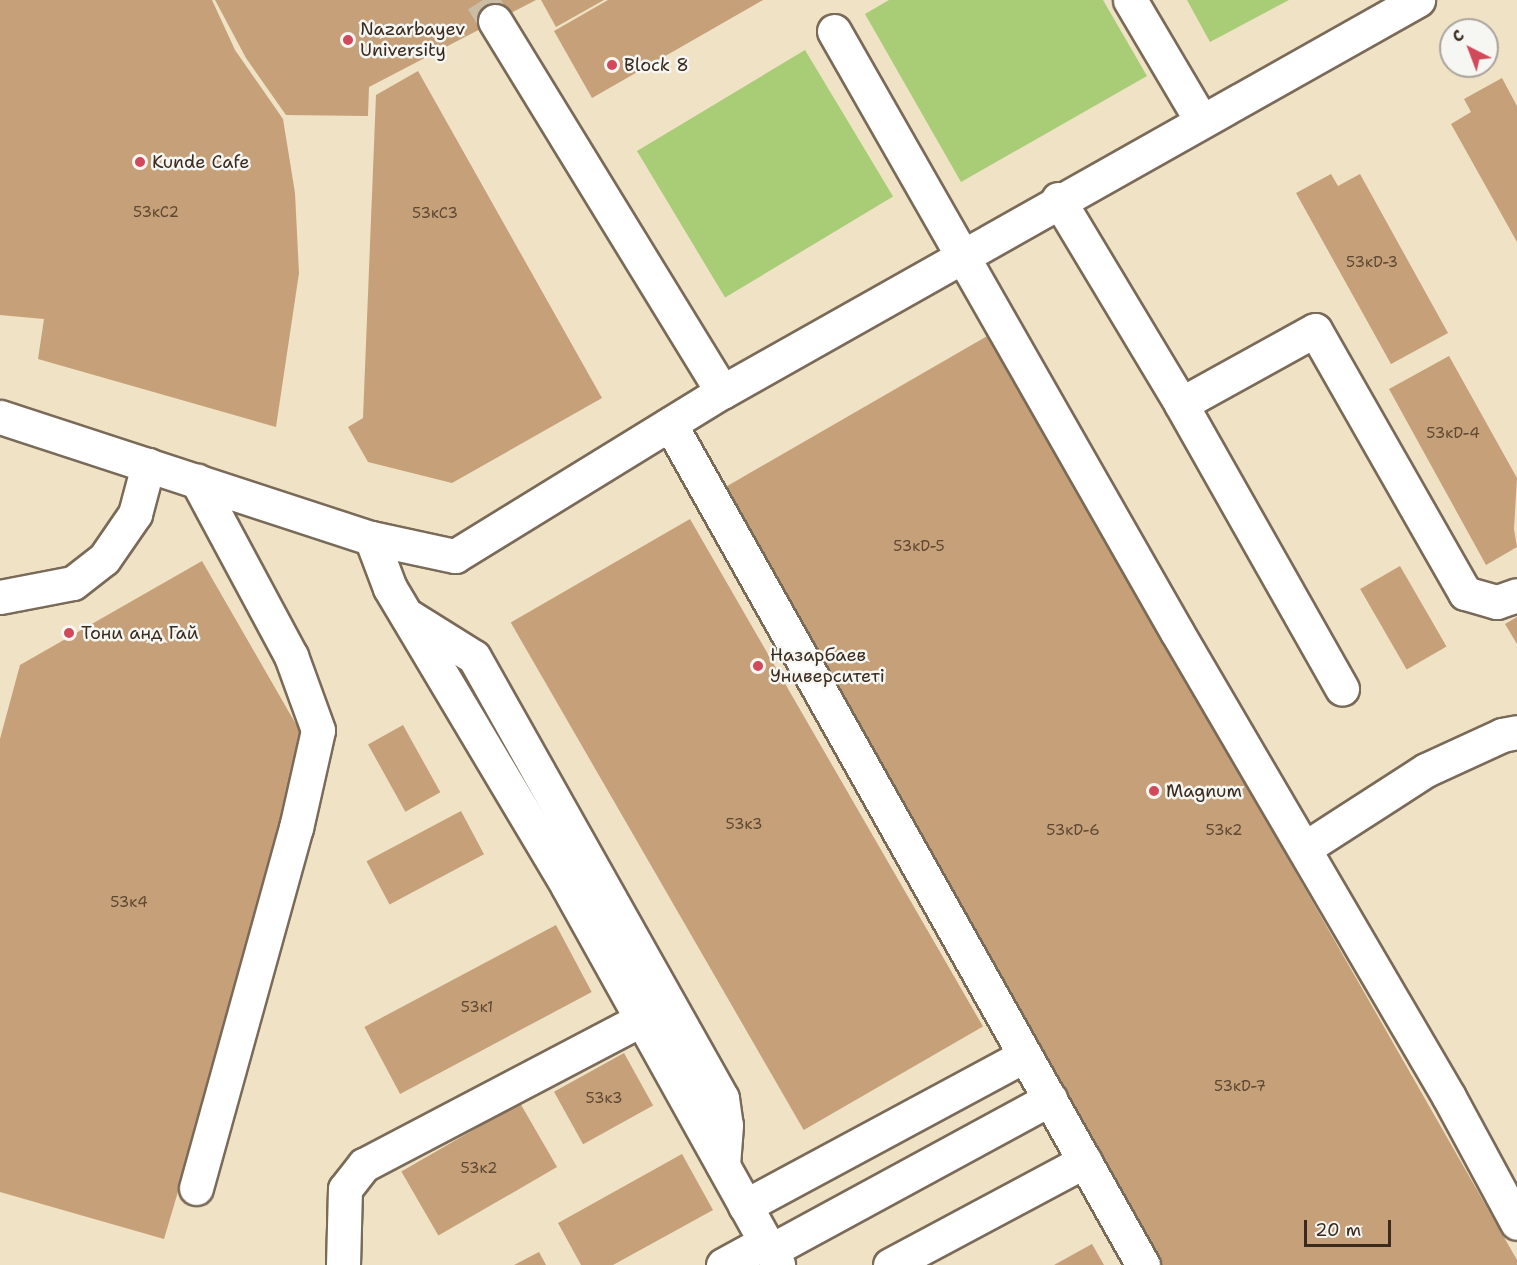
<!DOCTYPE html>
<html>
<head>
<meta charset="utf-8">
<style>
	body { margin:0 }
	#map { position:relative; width:1517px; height:1265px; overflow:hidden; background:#efe2c5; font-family:"Shantell Sans",sans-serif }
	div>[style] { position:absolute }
	.green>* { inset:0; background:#a8cd76; transform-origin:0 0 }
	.building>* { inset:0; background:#c6a078; transform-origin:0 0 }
	.minor-tunnel>* { height:33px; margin-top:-16.5px; transform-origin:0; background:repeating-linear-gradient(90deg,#cbbda4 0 33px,transparent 0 49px) }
	.roads { filter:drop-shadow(2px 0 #7a6a58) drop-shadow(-2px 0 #7a6a58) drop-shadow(0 2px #7a6a58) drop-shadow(0 -2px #7a6a58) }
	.minor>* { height:33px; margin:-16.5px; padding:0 16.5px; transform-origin:16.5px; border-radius:16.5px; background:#fff }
	.dots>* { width:16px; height:16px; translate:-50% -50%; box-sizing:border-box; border:3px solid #f6f6f2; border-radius:50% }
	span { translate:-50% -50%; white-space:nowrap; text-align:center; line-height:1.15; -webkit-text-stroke:5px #f6f6f2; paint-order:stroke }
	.number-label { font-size:15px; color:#5e4834 }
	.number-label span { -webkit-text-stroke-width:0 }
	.poi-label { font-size:18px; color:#3b2a1e }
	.left { translate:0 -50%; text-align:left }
	.north { position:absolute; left:1439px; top:18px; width:60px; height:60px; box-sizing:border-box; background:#f6f6f2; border:2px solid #aba49d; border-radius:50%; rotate:318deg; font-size:16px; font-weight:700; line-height:24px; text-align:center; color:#3b2a1e }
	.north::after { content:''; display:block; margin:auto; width:21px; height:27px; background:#d1495b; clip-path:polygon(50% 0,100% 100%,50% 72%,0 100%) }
	.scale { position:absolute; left:1304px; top:1220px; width:87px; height:27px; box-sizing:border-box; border:3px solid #3b2a1e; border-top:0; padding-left:8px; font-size:18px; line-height:21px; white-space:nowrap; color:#3b2a1e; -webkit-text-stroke:4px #f6f6f2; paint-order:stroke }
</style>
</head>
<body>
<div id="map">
	<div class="green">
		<i style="clip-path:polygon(889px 0,1103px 0,1147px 76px,961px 182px,865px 14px)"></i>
		<i style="clip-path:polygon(1187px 0,1289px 0,1210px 42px)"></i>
		<i style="left:805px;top:50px;width:171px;height:196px;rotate:59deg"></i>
	</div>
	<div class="building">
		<i style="clip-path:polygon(0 0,212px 0,235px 50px,283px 119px,295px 193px,299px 273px,276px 427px,38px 359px,44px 319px,0 315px)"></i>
		<i style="clip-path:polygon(215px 0,536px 0,369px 87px,368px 116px,286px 115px,246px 58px)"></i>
		<i style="clip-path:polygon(541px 0,604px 0,556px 27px)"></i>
		<i style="clip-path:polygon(608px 0,763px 0,592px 98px,554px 31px)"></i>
		<i style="clip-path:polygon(418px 71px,602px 398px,452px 483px,368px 462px,348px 427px,363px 418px,376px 95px)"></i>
		<i style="clip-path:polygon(1502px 78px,1517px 106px,1517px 242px,1451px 124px,1471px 112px,1464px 99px)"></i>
		<i style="clip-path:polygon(1331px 174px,1338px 186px,1360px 174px,1448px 333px,1391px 364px,1296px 193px)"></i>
		<i style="clip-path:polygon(989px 335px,1517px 1260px,1517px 1265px,1158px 1265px,717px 492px)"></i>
		<i style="clip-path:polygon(1449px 356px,1517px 478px,1514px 529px,1517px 547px,1486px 565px,1389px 389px)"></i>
		<i style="left:690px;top:519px;width:586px;height:207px;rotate:60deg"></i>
		<i style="clip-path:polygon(202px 561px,305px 740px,224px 1021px,244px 1048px,193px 1141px,164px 1239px,0 1192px,0 739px,20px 665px)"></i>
		<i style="left:1400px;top:566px;width:93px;height:46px;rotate:60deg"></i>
		<i style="clip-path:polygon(1517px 617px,1517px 644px,1505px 624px)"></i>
		<i style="left:403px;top:725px;width:77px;height:40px;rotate:61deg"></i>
		<i style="left:461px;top:811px;width:49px;height:107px;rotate:62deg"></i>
		<i style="left:556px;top:925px;width:76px;height:217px;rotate:62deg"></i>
		<i style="left:624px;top:1053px;width:60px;height:80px;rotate:61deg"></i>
		<i style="left:520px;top:1103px;width:74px;height:137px;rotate:60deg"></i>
		<i style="clip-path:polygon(682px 1154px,713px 1210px,613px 1265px,581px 1265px,558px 1223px)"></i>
		<i style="clip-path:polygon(1092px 1244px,1104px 1265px,1054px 1265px)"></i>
		<i style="clip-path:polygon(539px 1252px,546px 1265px,514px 1265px)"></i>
	</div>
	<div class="minor-tunnel">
		<i style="left:482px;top:0;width:25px;rotate:58deg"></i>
	</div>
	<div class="roads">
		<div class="minor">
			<i style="left:1130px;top:0;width:139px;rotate:59.4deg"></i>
			<i style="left:495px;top:21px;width:435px;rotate:58.5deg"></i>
			<i style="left:722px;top:392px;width:799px;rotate:-29.39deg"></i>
			<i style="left:834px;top:31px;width:692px;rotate:60.29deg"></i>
			<i style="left:1177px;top:632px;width:539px;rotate:59.67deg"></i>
			<i style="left:1449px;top:1097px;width:143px;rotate:61.6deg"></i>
			<i style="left:1058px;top:199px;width:239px;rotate:59deg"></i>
			<i style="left:1181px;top:404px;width:327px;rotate:60.5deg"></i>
			<i style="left:1181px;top:404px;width:153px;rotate:-28.9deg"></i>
			<i style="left:1315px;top:330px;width:303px;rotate:60.3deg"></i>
			<i style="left:1465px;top:593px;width:33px;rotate:16deg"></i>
			<i style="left:1497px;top:602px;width:21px;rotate:-19deg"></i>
			<i style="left:0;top:417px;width:390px;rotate:18.1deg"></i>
			<i style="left:371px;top:538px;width:86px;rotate:12.1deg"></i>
			<i style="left:455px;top:556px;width:313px;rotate:-31.6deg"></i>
			<i style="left:670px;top:424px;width:965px;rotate:60.65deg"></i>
			<i style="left:371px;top:538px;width:53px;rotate:69.2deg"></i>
			<i style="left:390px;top:588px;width:348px;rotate:59.2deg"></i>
			<i style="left:568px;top:887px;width:432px;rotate:60.9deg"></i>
			<i style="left:0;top:597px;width:74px;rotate:-10.9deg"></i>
			<i style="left:73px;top:583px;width:39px;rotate:-38deg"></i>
			<i style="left:104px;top:559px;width:55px;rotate:-55.4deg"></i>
			<i style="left:135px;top:514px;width:51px;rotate:-75.1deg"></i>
			<i style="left:410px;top:617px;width:75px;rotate:32deg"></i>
			<i style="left:474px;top:657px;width:506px;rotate:60.65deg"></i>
			<i style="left:722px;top:1098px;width:27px;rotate:82deg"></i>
			<i style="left:726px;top:1125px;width:40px;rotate:94.3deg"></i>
			<i style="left:1305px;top:848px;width:144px;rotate:-32.8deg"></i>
			<i style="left:1426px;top:770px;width:84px;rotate:-24.7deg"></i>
			<i style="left:1502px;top:735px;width:15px;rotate:-11deg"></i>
			<i style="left:196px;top:1188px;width:374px;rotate:-74.5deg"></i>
			<i style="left:296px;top:828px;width:100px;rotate:-77.3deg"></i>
			<i style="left:318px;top:730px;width:79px;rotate:-110deg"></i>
			<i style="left:291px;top:656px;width:199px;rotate:-118.2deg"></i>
			<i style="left:745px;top:1206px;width:318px;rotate:-28.3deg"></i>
			<i style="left:770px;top:1251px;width:319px;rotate:-28.5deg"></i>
			<i style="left:343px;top:1265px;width:76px;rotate:-88.5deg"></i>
			<i style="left:345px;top:1189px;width:31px;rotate:-52deg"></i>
			<i style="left:364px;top:1165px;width:314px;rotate:-27.7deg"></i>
			<i style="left:723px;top:1265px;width:48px;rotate:-28.7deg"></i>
			<i style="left:890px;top:1265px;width:221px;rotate:-28.1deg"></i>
		</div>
	</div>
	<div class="dots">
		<i style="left:348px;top:40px;background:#d1495b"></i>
		<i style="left:612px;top:65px;background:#d1495b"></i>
		<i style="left:140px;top:162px;background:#d1495b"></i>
		<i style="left:69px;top:633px;background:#d1495b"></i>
		<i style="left:758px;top:666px;background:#d1495b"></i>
		<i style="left:1154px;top:791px;background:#d1495b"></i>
	</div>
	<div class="number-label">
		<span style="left:156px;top:213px">53кС2</span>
		<span style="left:435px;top:214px">53кС3</span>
		<span style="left:1372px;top:263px">53кD-3</span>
		<span style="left:1453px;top:434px">53кD-4</span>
		<span style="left:919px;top:547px">53кD-5</span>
		<span style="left:744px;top:825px">53к3</span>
		<span style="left:1073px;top:831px">53кD-6</span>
		<span style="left:1224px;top:831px">53к2</span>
		<span style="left:129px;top:903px">53к4</span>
		<span style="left:477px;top:1008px">53к1</span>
		<span style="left:1240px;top:1087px">53кD-7</span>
		<span style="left:604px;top:1099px">53к3</span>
		<span style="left:479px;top:1169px">53к2</span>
	</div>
	<div class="poi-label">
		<span class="left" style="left:360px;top:40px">Nazarbayev<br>University</span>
		<span class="left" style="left:624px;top:65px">Block 8</span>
		<span class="left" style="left:152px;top:162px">Kunde Cafe</span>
		<span class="left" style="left:81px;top:633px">Тони анд Гай</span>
		<span class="left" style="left:770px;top:666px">Назарбаев<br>Университеті</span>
		<span class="left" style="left:1166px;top:791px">Magnum</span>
	</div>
	<div class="north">С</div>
	<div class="scale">20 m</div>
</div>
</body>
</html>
